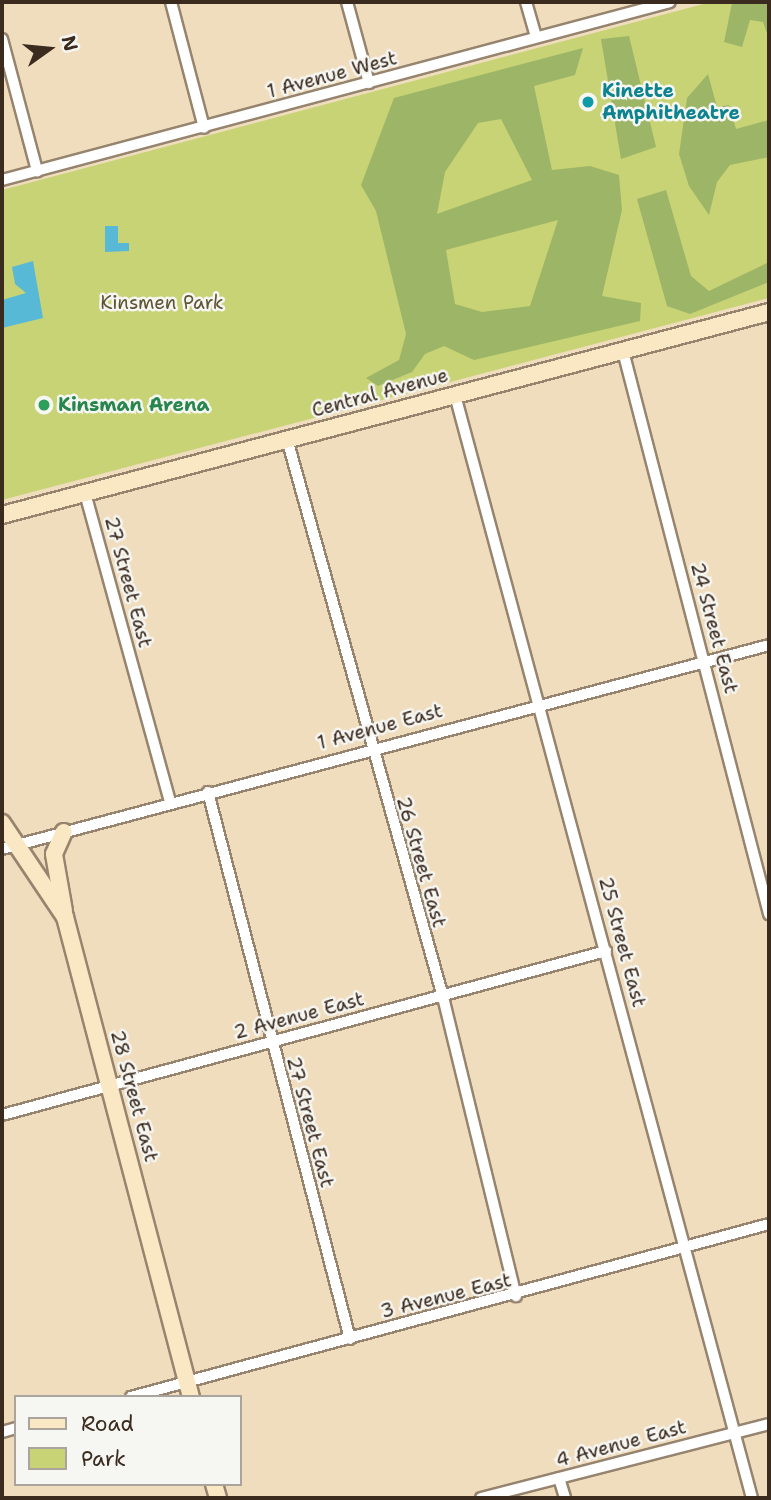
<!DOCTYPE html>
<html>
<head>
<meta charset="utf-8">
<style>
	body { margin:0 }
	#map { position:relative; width:771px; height:1500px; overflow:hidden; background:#f0ddbe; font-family:"Shantell Sans",sans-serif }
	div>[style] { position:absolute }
	.green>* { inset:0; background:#c7d375 }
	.forest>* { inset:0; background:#9db566 }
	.water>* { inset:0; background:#58b9d6 }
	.roads { filter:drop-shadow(2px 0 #96846e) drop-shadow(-2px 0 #96846e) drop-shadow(0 2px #96846e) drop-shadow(0 -2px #96846e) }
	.street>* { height:10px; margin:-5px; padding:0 5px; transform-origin:5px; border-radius:5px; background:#fff }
	.secondary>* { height:16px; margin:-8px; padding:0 8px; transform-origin:8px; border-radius:8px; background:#fae7c3 }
	.dots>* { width:19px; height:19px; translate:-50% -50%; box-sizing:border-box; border:4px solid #f6f6f2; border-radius:50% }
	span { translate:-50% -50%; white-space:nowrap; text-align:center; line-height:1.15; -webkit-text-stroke:5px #f6f6f2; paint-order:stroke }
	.street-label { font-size:19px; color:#3b2a1e }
	.culture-label { font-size:19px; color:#0d838f; font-weight:700 }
	.left { translate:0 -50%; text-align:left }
	.park-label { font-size:19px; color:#5e5434 }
	.leisure-label { font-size:19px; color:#27864d; font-weight:700 }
	.frame { position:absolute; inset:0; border:4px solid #3b2a1e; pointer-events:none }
	.legend { position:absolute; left:14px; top:1395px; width:228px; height:91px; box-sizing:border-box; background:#f6f6f2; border:2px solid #aba49d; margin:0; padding:9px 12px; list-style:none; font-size:21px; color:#3b2a1e }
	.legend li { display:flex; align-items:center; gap:14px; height:35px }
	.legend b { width:35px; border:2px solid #aba49d }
	.north { position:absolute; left:14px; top:14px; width:70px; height:70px; -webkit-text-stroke:5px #f6f6f2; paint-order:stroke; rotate:75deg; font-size:19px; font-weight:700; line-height:28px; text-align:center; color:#3b2a1e }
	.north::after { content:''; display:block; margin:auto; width:24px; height:32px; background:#3b2a1e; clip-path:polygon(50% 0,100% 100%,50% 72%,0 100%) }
</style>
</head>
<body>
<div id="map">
	<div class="green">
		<i style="clip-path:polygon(711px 2px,769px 2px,769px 298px,2px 500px,2px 190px)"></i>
	</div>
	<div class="forest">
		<i style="clip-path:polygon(769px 2px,769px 39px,763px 22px,750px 20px,742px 47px,724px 42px,732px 3px)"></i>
		<i style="clip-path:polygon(629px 36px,656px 147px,621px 159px,601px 39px)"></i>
		<i style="clip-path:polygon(evenodd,583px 48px,575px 75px,534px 86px,552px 170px,590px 166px,619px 175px,622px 210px,602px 296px,641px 303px,640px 321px,474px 360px,444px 346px,425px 354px,412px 372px,378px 386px,366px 378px,399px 360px,406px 334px,376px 211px,361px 185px,394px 98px,583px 48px,501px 119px,532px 180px,437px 214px,445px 172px,478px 123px,501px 119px,583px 48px,558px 220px,530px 306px,482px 312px,455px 304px,446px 250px,558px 220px)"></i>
		<i style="clip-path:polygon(708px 74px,717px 107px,729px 105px,736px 129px,769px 120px,769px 157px,730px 165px,717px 182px,709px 215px,689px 186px,679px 154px,687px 98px)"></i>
		<i style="clip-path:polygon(666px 190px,691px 276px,709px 291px,769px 262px,769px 282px,690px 314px,667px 306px,637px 199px)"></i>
	</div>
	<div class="water">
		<i style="clip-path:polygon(105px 226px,118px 226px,118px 243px,129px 243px,129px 251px,105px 252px)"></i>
		<i style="clip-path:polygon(33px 261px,43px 318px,2px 328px,2px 300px,26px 293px,15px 284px,12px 267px)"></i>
	</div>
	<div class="roads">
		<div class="street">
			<i style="left:171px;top:2px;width:130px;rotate:75.3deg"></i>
			<i style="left:347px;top:2px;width:84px;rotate:74.8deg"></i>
			<i style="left:526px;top:2px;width:36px;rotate:74deg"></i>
			<i style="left:2px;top:39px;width:137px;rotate:75.1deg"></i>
			<i style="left:2px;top:180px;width:691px;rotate:-14.92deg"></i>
			<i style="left:623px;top:351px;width:582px;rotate:75.46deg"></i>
			<i style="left:455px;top:395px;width:1142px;rotate:74.93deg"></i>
			<i style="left:287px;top:439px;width:579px;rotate:74.38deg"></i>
			<i style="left:443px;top:997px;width:308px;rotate:76.3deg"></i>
			<i style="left:85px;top:493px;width:320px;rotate:74.6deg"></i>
			<i style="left:208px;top:792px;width:565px;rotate:75.45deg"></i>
			<i style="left:2px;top:849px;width:794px;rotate:-14.89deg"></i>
			<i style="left:2px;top:1115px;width:626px;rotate:-15.19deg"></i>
			<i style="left:131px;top:1397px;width:661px;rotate:-15.17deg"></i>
			<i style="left:2px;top:1432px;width:15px;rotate:-16deg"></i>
			<i style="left:559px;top:1478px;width:21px;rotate:73deg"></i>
			<i style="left:481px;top:1498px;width:297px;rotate:-14.4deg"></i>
		</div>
		<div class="secondary">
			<i style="left:2px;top:515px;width:793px;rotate:-14.82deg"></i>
			<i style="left:2px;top:823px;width:113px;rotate:56.2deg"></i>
			<i style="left:65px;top:917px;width:496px;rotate:75.3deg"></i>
			<i style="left:64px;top:911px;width:58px;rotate:-100deg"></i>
			<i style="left:54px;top:854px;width:24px;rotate:-66deg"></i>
			<i style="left:214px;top:1484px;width:15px;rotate:74deg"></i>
		</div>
	</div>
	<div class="dots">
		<i style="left:588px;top:102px;background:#0f9aa8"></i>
		<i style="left:44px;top:405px;background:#2e9e5b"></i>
	</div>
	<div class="street-label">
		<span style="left:332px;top:75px;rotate:-15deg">1 Avenue West</span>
		<span style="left:380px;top:393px;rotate:-15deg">Central Avenue</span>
		<span style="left:128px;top:582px;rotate:75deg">27 Street East</span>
		<span style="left:714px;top:628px;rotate:75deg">24 Street East</span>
		<span style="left:380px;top:727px;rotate:-15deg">1 Avenue East</span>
		<span style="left:421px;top:862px;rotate:74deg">26 Street East</span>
		<span style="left:622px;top:942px;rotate:75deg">25 Street East</span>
		<span style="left:299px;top:1016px;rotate:-15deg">2 Avenue East</span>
		<span style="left:134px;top:1096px;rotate:75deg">28 Street East</span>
		<span style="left:310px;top:1122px;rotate:75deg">27 Street East</span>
		<span style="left:446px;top:1296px;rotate:-14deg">3 Avenue East</span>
		<span style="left:621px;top:1444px;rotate:-15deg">4 Avenue East</span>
	</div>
	<div class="culture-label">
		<span class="left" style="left:602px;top:102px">Kinette<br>Amphitheatre</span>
	</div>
	<div class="park-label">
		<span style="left:162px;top:303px">Kinsmen Park</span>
	</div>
	<div class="leisure-label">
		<span class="left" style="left:58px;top:405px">Kinsman Arena</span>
	</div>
	<div class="frame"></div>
	<ul class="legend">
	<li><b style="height:9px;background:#fae7c3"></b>Road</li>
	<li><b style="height:19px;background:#c7d375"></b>Park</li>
	</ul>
	<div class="north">N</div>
</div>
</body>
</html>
